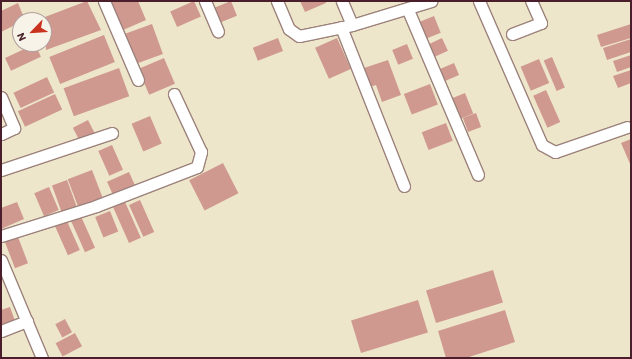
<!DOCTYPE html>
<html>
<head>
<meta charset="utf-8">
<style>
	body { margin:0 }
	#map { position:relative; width:632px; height:359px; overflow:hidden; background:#eee6cb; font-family:Itim,sans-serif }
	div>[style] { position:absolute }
	.building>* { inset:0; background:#d09990; transform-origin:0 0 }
	.roads { filter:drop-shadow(1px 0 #9c827b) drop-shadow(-1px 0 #9c827b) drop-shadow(0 1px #9c827b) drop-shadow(0 -1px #9c827b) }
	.minor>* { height:11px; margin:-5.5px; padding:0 5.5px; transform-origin:5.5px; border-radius:5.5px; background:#fff }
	span { translate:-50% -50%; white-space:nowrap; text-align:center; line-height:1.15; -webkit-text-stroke:3px #f7f3e8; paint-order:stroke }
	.frame { position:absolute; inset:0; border:2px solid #4a1f2b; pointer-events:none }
	.north { position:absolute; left:12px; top:12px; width:40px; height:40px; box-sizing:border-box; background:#f7f3e8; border:1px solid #b29e9c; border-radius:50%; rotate:245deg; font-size:11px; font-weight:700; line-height:16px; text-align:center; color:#4a1f2b }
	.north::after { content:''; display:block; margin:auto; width:14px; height:18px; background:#c8321e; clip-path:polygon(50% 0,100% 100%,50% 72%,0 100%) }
</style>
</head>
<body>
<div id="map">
	<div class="building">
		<i style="clip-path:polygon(87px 1px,101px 30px,46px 50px,44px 20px,37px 20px)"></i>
		<i style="clip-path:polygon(138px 1px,146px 20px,121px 31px,108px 2px)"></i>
		<i style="left:194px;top:1px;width:17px;height:26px;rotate:66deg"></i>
		<i style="left:231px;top:1px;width:16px;height:20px;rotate:68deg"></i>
		<i style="clip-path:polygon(300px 1px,326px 1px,326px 3px,305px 12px)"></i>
		<i style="clip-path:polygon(18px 3px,25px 20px,1px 32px,1px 11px)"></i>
		<i style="left:434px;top:16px;width:18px;height:18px;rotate:68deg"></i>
		<i style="left:152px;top:24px;width:32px;height:30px;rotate:70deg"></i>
		<i style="clip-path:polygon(631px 24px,631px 38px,601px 47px,597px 35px)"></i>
		<i style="left:104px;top:35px;width:29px;height:59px;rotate:68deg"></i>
		<i style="left:278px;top:38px;width:14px;height:27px;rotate:69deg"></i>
		<i style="left:337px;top:38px;width:34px;height:24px;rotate:66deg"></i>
		<i style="left:442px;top:38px;width:14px;height:17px;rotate:65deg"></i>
		<i style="clip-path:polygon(631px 39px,631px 52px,607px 60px,603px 48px)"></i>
		<i style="left:35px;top:44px;width:14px;height:33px;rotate:65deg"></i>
		<i style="left:407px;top:44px;width:16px;height:16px;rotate:68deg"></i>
		<i style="clip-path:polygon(631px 55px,631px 67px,617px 72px,613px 61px)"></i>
		<i style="left:552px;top:57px;width:33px;height:9px;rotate:67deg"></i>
		<i style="left:164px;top:58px;width:28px;height:28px;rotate:67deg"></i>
		<i style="left:539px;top:59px;width:26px;height:20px;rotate:67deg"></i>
		<i style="clip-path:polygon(388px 60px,401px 95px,382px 102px,376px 85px,370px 87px,364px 68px)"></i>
		<i style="left:454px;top:63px;width:13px;height:19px;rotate:67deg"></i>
		<i style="left:119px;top:68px;width:30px;height:59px;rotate:70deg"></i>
		<i style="clip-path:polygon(631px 70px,631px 83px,618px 88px,613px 76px)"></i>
		<i style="left:47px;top:77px;width:17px;height:37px;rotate:65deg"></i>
		<i style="left:430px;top:84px;width:22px;height:28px;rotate:69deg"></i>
		<i style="left:546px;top:90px;width:35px;height:14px;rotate:66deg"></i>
		<i style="left:465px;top:93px;width:22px;height:14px;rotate:68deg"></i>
		<i style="left:55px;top:94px;width:17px;height:41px;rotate:65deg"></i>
		<i style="left:476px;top:113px;width:15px;height:14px;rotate:70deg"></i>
		<i style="left:150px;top:116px;width:30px;height:20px;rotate:67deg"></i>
		<i style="left:88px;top:120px;width:18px;height:17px;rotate:63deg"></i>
		<i style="left:446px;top:123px;width:19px;height:26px;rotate:69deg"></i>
		<i style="clip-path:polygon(631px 139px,631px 166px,621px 143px)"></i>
		<i style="left:112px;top:145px;width:27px;height:15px;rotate:66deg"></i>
		<i style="left:223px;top:163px;width:34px;height:38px;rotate:63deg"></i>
		<i style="left:92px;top:170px;width:33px;height:26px;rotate:69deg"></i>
		<i style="left:129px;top:172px;width:17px;height:24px;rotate:66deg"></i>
		<i style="left:67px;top:180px;width:30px;height:16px;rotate:70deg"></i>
		<i style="left:49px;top:187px;width:25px;height:16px;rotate:67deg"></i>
		<i style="left:140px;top:200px;width:35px;height:12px;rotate:66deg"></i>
		<i style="clip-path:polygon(17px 202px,24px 219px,1px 229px,1px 208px)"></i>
		<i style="left:125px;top:202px;width:39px;height:13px;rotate:66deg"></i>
		<i style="left:110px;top:211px;width:22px;height:16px;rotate:68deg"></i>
		<i style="left:80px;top:214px;width:37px;height:11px;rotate:66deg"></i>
		<i style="left:66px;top:219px;width:34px;height:13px;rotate:66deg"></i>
		<i style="left:18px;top:237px;width:28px;height:14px;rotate:69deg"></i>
		<i style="left:493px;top:270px;width:34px;height:70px;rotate:73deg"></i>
		<i style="left:418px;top:300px;width:34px;height:70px;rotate:73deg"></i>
		<i style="clip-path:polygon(10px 307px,15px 321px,1px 326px,1px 310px)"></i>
		<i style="clip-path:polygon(505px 310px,515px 342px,466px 358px,446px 358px,438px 331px)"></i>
		<i style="left:65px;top:319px;width:15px;height:11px;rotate:62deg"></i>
		<i style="left:75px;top:333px;width:15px;height:22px;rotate:62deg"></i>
	</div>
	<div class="roads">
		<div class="minor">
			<i style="left:104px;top:1px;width:86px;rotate:66.7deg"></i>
			<i style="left:205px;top:1px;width:33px;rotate:67deg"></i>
			<i style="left:277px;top:1px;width:30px;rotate:67deg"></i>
			<i style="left:289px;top:29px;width:12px;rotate:35deg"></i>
			<i style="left:299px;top:36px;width:54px;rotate:-11.7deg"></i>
			<i style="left:352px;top:25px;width:26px;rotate:-113deg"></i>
			<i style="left:479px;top:1px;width:157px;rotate:66.4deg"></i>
			<i style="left:542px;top:145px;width:15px;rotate:28deg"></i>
			<i style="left:555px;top:152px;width:76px;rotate:-19.1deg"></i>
			<i style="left:408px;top:10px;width:179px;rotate:67deg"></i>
			<i style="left:352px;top:25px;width:83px;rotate:-16.9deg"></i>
			<i style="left:341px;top:27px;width:171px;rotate:68.4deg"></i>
			<i style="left:512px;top:34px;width:31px;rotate:-21deg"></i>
			<i style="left:541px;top:23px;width:24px;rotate:-114deg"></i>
			<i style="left:1px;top:97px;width:34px;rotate:67deg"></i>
			<i style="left:14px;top:128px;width:14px;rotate:155deg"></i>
			<i style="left:1px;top:170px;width:117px;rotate:-18.4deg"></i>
			<i style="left:1px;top:236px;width:100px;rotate:-17.5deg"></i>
			<i style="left:96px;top:206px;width:108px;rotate:-21.1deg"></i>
			<i style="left:197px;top:167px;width:16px;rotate:-75deg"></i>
			<i style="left:201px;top:152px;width:64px;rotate:-115deg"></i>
			<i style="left:1px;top:260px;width:106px;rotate:67.3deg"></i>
			<i style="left:1px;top:331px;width:28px;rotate:-21deg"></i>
		</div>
	</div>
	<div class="frame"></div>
	<div class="north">N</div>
</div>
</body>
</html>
